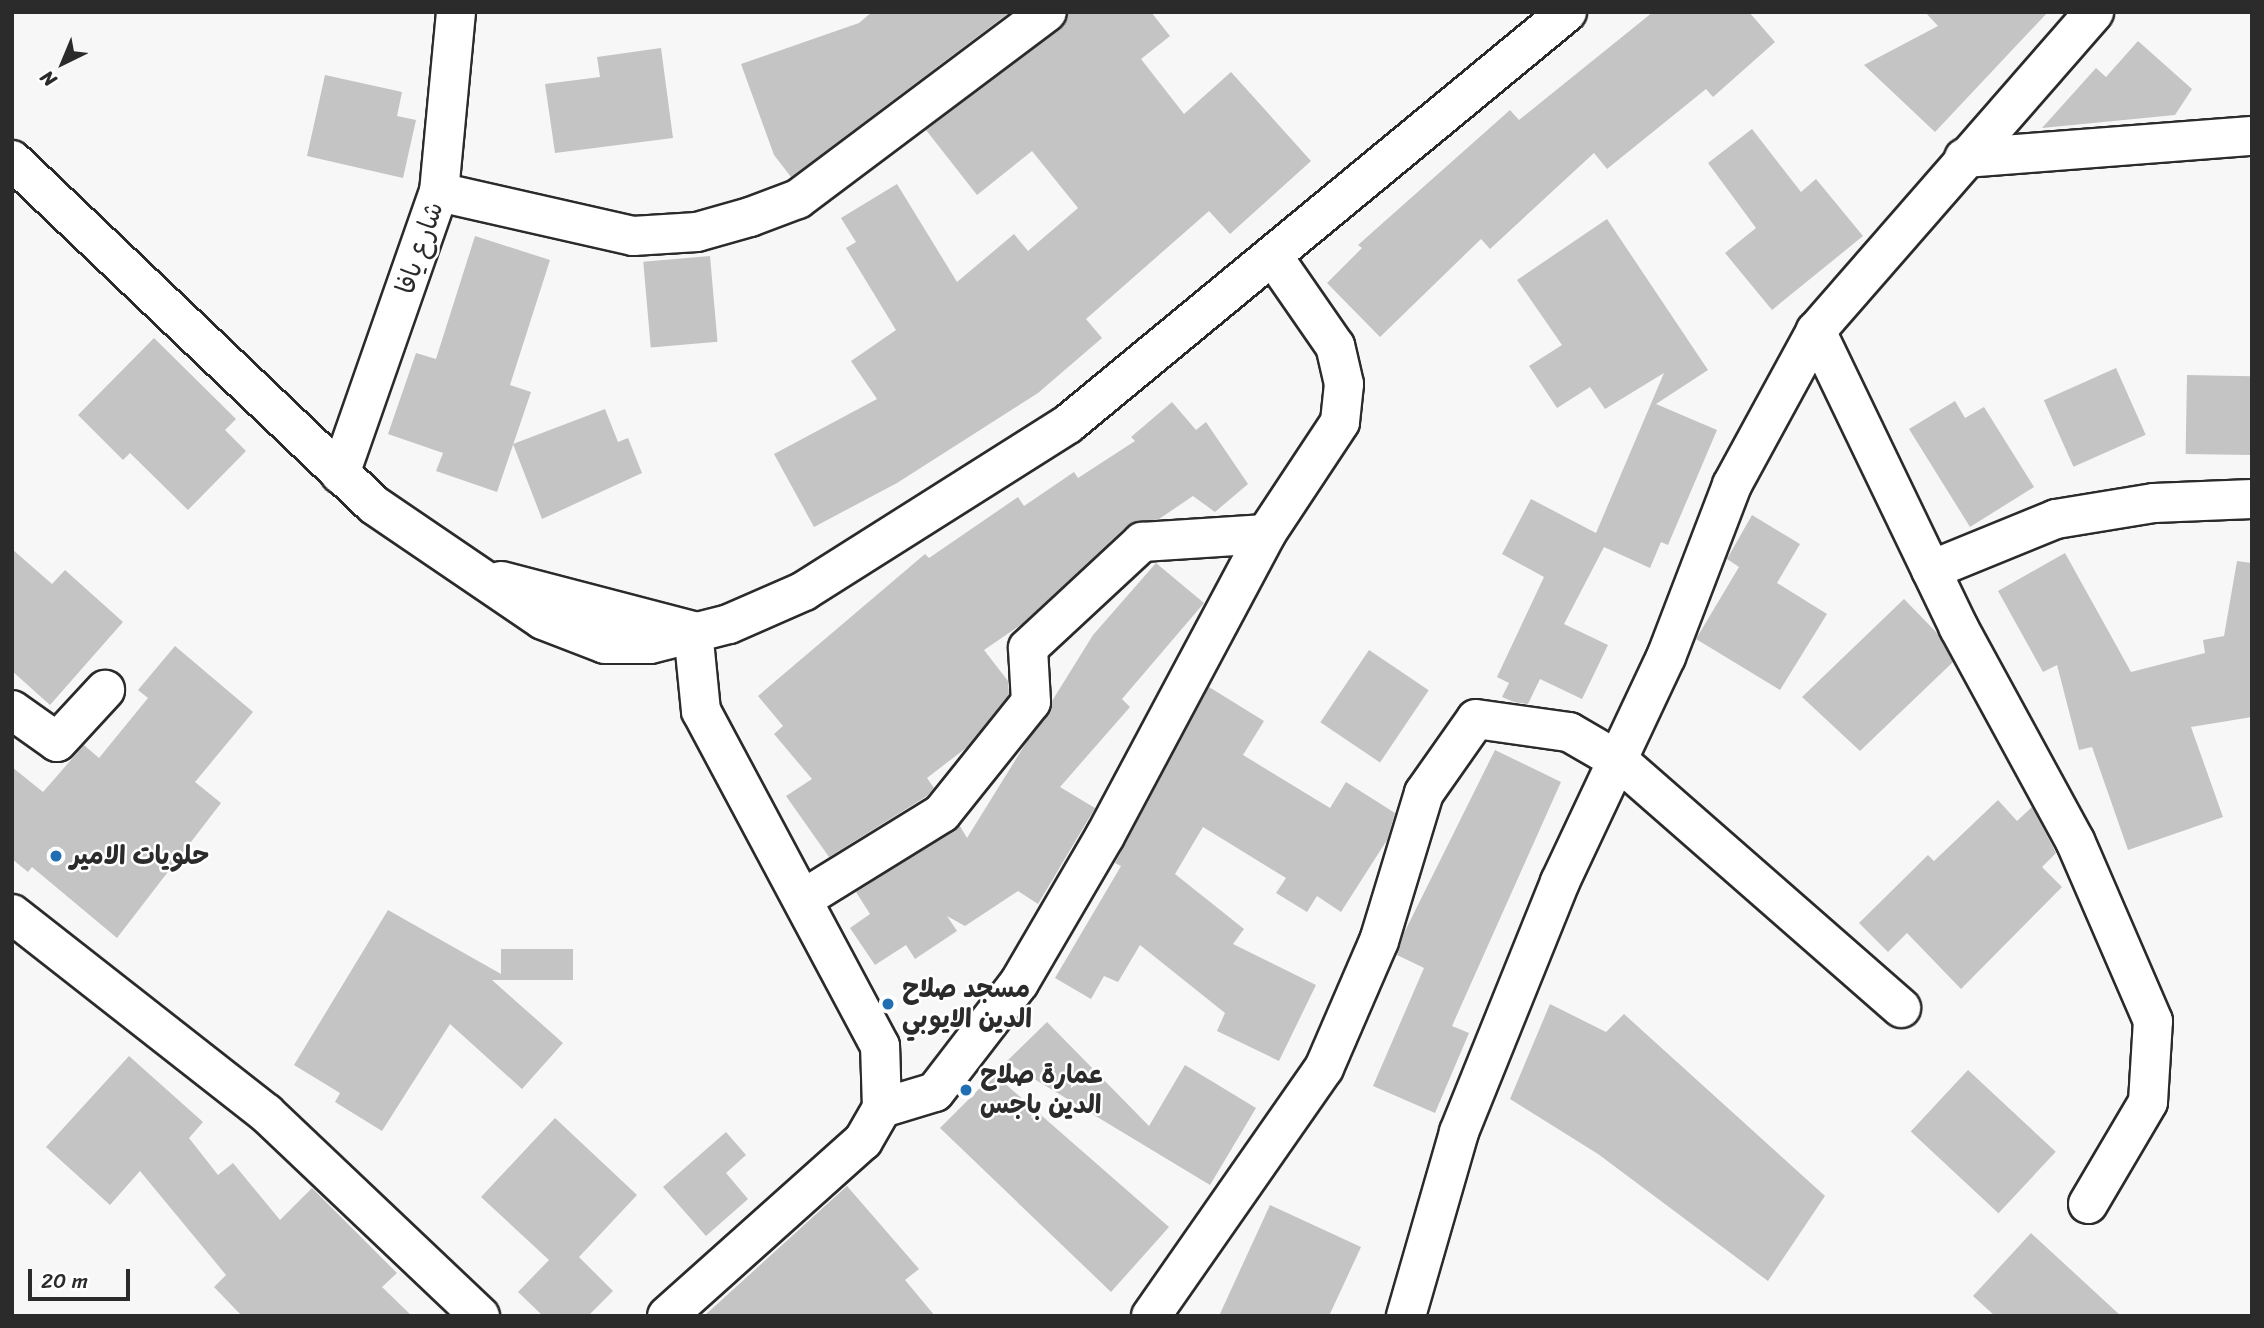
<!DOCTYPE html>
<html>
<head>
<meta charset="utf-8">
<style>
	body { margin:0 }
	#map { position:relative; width:2264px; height:1328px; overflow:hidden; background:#f7f7f7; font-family:Sriracha,"Playpen Sans Arabic",sans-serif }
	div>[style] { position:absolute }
	.building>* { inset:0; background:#c4c4c4; transform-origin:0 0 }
	.roads { filter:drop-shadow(2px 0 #2b2b2b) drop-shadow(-2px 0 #2b2b2b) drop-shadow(0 2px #2b2b2b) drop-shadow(0 -2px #2b2b2b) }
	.minor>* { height:38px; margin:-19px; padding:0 19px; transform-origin:19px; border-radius:19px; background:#fff }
	.major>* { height:38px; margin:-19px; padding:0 19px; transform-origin:19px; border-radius:19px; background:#fff }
	.dots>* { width:19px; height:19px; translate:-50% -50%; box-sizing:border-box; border:4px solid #fff; border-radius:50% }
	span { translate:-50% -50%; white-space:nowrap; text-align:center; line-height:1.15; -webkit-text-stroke:5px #fff; paint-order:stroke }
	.street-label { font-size:26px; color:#2b2b2b }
	.poi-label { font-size:26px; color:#2b2b2b; font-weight:700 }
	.left { translate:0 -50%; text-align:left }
	.frame { position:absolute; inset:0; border:14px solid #2b2b2b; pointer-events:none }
	.north { position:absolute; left:28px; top:28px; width:70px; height:70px; -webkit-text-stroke:5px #fff; paint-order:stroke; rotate:223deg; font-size:19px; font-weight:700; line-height:28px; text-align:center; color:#2b2b2b }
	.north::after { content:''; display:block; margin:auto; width:24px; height:32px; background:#2b2b2b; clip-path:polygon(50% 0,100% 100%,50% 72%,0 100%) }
	.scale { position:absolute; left:28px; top:1269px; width:102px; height:32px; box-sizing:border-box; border:4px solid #2b2b2b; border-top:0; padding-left:9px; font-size:21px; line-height:24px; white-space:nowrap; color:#2b2b2b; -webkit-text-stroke:5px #fff; paint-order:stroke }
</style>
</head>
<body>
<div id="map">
	<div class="building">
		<i style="clip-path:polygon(872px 12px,1010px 12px,791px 177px,774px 155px,741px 64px,859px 23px)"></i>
		<i style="clip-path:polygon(1068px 12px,1151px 12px,1170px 36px,1141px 59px,1184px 114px,1231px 72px,1311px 161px,1230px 234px,1209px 211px,1086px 319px,1102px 338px,1038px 393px,897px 483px,814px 527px,774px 454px,877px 399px,851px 361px,896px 330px,846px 248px,856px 242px,841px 218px,897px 184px,957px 282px,1014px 234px,1028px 251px,1078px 208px,1032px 151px,977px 195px,926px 130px,1060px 29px)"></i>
		<i style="clip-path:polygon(1653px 12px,1749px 12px,1775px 42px,1713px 97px,1706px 89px,1607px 169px,1594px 153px,1490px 249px,1481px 239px,1380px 337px,1327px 283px,1362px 248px,1358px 245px,1510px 110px,1519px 120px)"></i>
		<i style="clip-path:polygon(1925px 12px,2048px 12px,1935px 132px,1864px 65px,1938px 26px)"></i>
		<i style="clip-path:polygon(2138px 41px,2192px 89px,2175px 115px,2042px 128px,2096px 68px,2106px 77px)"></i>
		<i style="clip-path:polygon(661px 48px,673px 138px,555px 153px,545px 84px,600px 77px,597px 57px)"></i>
		<i style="clip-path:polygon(325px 75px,402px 92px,397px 116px,416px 120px,403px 178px,307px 156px)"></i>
		<i style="clip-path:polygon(1752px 129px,1801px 192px,1816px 179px,1863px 236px,1772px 310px,1725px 253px,1756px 228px,1708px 163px)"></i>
		<i style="clip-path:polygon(1607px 219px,1708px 370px,1656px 404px,1717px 430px,1668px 545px,1661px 542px,1650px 568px,1604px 547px,1564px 624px,1608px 645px,1582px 699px,1540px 679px,1528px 704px,1514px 702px,1502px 697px,1509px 683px,1497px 677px,1544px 577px,1502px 554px,1531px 499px,1596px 533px,1664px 373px,1605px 409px,1590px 387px,1557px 408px,1529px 366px,1562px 345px,1517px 280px)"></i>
		<i style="clip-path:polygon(475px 236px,550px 260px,510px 385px,531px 392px,497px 492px,436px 471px,443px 453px,388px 434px,416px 353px,436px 359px)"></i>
		<i style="left:710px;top:256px;width:86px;height:67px;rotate:85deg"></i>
		<i style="clip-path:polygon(154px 338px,236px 419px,225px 430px,246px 451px,188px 510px,130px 453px,123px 460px,78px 415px)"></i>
		<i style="left:2116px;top:368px;width:73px;height:79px;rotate:66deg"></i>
		<i style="left:2187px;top:375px;width:65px;height:79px;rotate:1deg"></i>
		<i style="clip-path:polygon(1955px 401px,1965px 418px,1984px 407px,2034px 487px,1970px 527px,1909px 429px)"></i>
		<i style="clip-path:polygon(1172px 402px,1196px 430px,1206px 422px,1248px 484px,1215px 512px,1193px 496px,1159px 519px,1128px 525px,1022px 624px,984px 650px,1008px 681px,1009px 695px,966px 748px,927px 778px,934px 788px,927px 796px,829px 857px,786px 796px,812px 779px,774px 734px,783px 726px,758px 696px,925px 554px,929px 558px,1018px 497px,1024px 506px,1074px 472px,1078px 478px,1135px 441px,1131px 437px)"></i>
		<i style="clip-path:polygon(605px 409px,618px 442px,628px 438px,642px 473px,542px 519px,513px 444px)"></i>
		<i style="clip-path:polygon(1752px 515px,1800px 544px,1777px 583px,1827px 614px,1780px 690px,1696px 639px,1739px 567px,1727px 559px)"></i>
		<i style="clip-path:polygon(12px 549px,52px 584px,65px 570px,123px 622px,50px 705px,12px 671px)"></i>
		<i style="clip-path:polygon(2065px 553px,2131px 672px,2205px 653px,2203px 640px,2224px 636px,2237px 561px,2252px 563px,2252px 717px,2191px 727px,2223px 817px,2128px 850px,2092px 747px,2079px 750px,2057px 665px,2043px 672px,1998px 591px)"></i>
		<i style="clip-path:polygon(1156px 563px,1204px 603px,1122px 699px,1130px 707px,1060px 787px,1095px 808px,1038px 904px,1018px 891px,965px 926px,947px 916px,957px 931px,915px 959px,906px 945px,875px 965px,850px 928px,870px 914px,856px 892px,960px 826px,967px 838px,1093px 635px)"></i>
		<i style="clip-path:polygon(1904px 599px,1938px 634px,1953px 662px,1860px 751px,1802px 697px)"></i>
		<i style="clip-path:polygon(175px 646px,253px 712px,195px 782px,221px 803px,117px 938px,32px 867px,28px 872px,12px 859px,12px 767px,43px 792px,84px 745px,99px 758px,148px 698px,138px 690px)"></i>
		<i style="left:1369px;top:650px;width:72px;height:87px;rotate:34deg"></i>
		<i style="clip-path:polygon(1209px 687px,1264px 721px,1243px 755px,1330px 808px,1346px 782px,1395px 813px,1387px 840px,1341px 912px,1317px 896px,1307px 912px,1276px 893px,1286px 878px,1203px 827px,1175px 874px,1244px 929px,1233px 944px,1316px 985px,1279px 1061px,1217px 1031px,1225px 1013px,1140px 945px,1118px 982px,1104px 976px,1091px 999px,1055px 978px,1121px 866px,1115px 863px)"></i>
		<i style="clip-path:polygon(1495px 750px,1561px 782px,1452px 1026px,1469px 1033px,1435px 1113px,1373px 1086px,1424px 968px,1397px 955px,1404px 933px)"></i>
		<i style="clip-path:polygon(1998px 800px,2017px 821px,2032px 807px,2056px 853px,2042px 867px,2062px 887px,1961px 989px,1907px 933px,1888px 952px,1859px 923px,1928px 855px,1934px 861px)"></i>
		<i style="clip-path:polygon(388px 910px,501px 974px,501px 949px,573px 949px,573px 980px,492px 980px,563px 1043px,522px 1089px,450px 1024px,382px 1131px,335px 1102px,340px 1093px,294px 1065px)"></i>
		<i style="clip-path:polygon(1550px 1004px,1606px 1032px,1624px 1014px,1825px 1196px,1768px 1281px,1598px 1154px,1510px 1099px)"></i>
		<i style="clip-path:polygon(1047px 1022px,1149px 1126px,1185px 1065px,1256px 1108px,1210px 1185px,1006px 1062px)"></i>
		<i style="clip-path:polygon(129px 1056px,203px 1122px,189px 1138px,218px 1175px,233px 1163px,280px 1220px,312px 1188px,397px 1273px,382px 1287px,412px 1316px,242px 1316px,214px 1287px,226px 1275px,140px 1171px,110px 1205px,46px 1147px)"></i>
		<i style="left:1968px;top:1070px;width:120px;height:84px;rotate:43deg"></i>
		<i style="clip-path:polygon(994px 1074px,1169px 1227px,1111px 1292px,940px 1128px)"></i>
		<i style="clip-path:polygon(555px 1118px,637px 1195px,579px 1257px,613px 1291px,588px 1316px,543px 1316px,518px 1292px,549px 1260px,481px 1197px)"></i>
		<i style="clip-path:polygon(726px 1132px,746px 1155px,726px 1173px,748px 1199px,706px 1236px,663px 1187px)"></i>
		<i style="clip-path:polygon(847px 1186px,919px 1269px,905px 1280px,935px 1316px,704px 1316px)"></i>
		<i style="clip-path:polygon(1270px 1205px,1361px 1247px,1329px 1316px,1219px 1316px)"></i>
		<i style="clip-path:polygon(2031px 1233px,2121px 1316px,1995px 1316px,1973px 1296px)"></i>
	</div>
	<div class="roads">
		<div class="minor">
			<i style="left:1964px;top:158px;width:289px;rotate:-4.4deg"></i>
			<i style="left:12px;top:160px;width:500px;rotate:43.62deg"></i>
			<i style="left:374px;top:505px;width:204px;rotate:34.2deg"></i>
			<i style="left:543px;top:620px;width:66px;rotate:21.2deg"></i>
			<i style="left:605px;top:644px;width:45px"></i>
			<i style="left:650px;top:644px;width:81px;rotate:-14.2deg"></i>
			<i style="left:729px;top:624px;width:82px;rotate:-23.7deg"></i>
			<i style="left:804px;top:591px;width:312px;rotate:-32.3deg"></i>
			<i style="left:1068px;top:424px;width:647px;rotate:-39.54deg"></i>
			<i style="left:439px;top:192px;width:199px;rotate:12.8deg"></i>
			<i style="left:633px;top:236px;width:64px;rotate:-3.6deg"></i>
			<i style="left:697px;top:232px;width:55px;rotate:-15.8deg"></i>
			<i style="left:750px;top:217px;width:51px;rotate:-20.6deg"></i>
			<i style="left:798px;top:199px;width:311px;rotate:-36.9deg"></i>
			<i style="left:340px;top:474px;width:299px;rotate:-70.7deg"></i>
			<i style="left:439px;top:192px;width:181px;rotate:-84.6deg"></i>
			<i style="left:1931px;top:570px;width:135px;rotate:-22.2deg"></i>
			<i style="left:2056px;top:519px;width:99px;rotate:-9.3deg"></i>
			<i style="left:2154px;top:503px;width:98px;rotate:-2.3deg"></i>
			<i style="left:501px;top:581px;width:198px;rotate:14.6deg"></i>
			<i style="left:12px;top:710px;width:55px;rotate:35.4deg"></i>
			<i style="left:57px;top:742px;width:71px;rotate:-47.3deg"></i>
			<i style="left:803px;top:899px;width:163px;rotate:-31.7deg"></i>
			<i style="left:942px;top:813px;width:142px;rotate:-51.3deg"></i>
			<i style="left:1031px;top:702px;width:54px;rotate:-93.2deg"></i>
			<i style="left:1028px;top:648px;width:156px;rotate:-42.9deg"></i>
			<i style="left:1142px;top:542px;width:124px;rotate:-3.7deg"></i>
			<i style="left:882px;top:1108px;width:55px;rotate:-16.8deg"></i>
			<i style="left:935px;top:1092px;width:138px;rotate:-52.4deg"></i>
			<i style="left:1019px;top:983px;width:170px;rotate:-59.7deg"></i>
			<i style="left:1105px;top:836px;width:342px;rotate:-61.9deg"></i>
			<i style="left:1266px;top:534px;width:134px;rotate:-56.5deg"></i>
			<i style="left:1340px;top:422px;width:38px;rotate:-84deg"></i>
			<i style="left:1344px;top:384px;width:39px;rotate:-103deg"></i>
			<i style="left:1335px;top:346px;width:107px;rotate:-124.7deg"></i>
			<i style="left:2088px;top:1204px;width:118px;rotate:-59.5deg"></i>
			<i style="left:2148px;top:1102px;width:81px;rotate:-86.5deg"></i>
			<i style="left:2153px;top:1021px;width:196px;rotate:-113.4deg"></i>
			<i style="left:2075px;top:841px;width:243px;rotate:-118.6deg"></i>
			<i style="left:1959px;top:628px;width:330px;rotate:-115.7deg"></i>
			<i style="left:1816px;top:331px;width:423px;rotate:-48.9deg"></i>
			<i style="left:667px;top:1316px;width:263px;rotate:-41.8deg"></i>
			<i style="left:863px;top:1141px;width:38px;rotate:-60deg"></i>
			<i style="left:882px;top:1108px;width:62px;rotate:-91.8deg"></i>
			<i style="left:880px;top:1046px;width:380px;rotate:-118.1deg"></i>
			<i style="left:701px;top:711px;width:80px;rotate:-95.7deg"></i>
			<i style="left:1151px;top:1316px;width:302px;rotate:-55.1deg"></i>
			<i style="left:1324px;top:1068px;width:138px;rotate:-66.6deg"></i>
			<i style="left:1379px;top:941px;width:155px;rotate:-73.1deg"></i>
			<i style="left:1424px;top:793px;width:90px;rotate:-54.9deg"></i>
			<i style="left:1476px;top:719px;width:94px;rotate:8deg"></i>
			<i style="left:1569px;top:732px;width:58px;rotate:30.1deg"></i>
			<i style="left:1619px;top:761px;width:375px;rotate:41.2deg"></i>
			<i style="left:1406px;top:1316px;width:191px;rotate:-73.9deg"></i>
			<i style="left:1459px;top:1132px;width:270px;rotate:-68deg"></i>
			<i style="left:1560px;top:882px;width:249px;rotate:-64.8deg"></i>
			<i style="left:1666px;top:657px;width:184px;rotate:-69deg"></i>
			<i style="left:1732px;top:485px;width:175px;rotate:-61.4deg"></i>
		</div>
		<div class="major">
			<i style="left:12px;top:914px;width:323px;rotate:38.1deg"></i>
			<i style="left:266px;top:1113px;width:295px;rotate:43.5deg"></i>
		</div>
	</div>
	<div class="dots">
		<i style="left:56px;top:856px;background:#1f6fb2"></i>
		<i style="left:888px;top:1004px;background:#1f6fb2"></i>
		<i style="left:966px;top:1090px;background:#1f6fb2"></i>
	</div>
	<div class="street-label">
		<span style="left:420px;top:248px;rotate:-71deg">شارع يافا</span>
	</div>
	<div class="poi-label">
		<span class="left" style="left:70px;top:856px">حلويات الامير</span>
		<span class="left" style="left:902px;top:1004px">مسجد صلاح<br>الدين الايوبي</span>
		<span class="left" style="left:980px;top:1090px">عمارة صلاح<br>الدين باجس</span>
	</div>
	<div class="frame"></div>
	<div class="north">N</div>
	<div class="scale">20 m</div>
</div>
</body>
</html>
